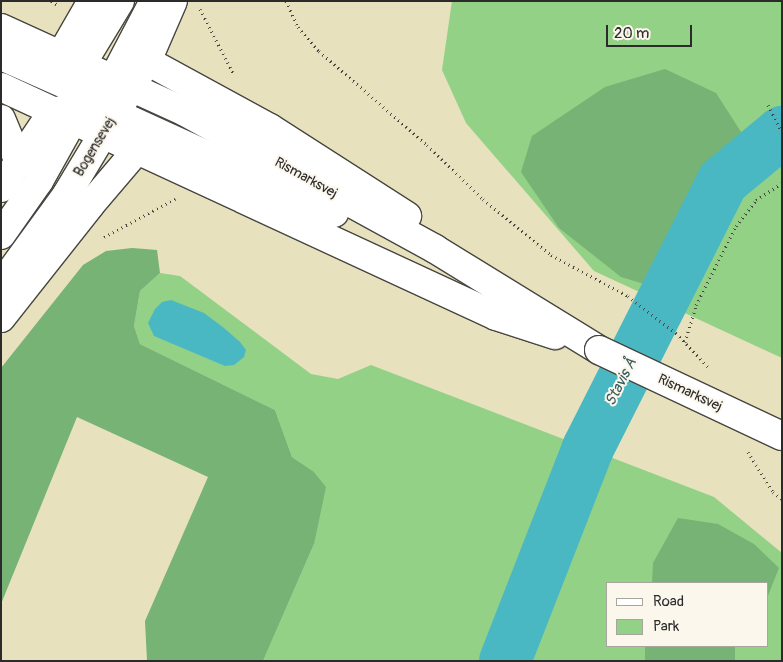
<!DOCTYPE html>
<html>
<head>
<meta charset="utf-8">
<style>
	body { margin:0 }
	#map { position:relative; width:783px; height:662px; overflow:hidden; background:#e7e1bd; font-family:Pangolin,sans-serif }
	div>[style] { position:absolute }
	.green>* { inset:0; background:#93d187 }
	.forest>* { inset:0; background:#76b374; transform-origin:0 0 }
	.water>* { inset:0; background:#4ab8c3 }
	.river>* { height:52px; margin:-26px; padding:0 26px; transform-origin:26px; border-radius:26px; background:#4ab8c3 }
	.path>* { height:3px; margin-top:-1.5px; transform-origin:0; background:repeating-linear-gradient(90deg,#474641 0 1px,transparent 0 5px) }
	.roads { filter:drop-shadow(1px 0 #474641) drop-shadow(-1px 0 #474641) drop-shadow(0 1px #474641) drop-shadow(0 -1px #474641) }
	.tertiary>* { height:28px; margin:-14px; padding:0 14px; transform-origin:14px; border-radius:14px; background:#fff }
	.secondary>* { height:28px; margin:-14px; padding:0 14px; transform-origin:14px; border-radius:14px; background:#fff }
	.bridges { filter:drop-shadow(1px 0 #474641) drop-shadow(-1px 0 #474641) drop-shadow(0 1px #474641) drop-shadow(0 -1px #474641) }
	.secondary-bridge>* { height:28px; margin:-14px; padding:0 14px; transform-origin:14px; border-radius:14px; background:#fff }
	span { translate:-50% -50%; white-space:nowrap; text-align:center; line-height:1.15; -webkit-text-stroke:4px #fbf7ec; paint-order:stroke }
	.street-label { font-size:14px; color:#2b2b2b }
	.water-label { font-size:15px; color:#365c60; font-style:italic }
	.frame { position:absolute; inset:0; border:2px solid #2b2b2b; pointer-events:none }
	.legend { position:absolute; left:606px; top:582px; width:162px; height:65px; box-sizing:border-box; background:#fbf7ec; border:1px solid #a8a59f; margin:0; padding:6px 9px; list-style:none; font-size:15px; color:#2b2b2b }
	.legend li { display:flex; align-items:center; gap:10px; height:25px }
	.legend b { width:25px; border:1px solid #a8a59f }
	.scale { position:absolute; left:606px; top:25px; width:86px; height:22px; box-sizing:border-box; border:2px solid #2b2b2b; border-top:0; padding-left:6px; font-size:15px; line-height:18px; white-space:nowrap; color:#2b2b2b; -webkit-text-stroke:4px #fbf7ec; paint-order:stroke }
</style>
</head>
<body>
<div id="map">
	<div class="green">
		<i style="clip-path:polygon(452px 1px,782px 1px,782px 358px,594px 271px,466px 123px,442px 70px)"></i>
		<i style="clip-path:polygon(evenodd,160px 273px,180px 276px,311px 374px,338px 379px,371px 365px,714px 497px,782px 553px,782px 661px,263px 661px,314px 544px,313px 471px,292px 457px,275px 410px,140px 344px,134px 326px,140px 291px,160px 273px,607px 583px,767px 583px,767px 646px,607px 646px,607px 583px)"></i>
	</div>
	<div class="forest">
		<i style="clip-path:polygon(665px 69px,716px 93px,743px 135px,723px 181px,668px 291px,621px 277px,559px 228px,521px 172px,532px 136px,605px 87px)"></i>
		<i style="clip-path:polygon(132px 248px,157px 250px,160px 273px,140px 291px,134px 326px,140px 344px,275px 410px,292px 457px,313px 471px,326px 487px,314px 544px,263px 661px,147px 661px,145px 621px,208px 477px,77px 417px,1px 604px,1px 368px,83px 265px,106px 251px)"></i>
		<i style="clip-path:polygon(678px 518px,718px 524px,754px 544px,779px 568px,767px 598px,767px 583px,652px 583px,653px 563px)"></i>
		<i style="left:645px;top:646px;width:90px;height:16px"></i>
	</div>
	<div class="water">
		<i style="clip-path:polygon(171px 300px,204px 313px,224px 328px,240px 342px,246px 350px,244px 357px,234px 365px,225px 366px,154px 336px,148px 323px,155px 309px,162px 302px)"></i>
	</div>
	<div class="river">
		<i style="left:505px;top:661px;width:229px;rotate:-68.7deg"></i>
		<i style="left:588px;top:448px;width:299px;rotate:-63.2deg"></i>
		<i style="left:723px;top:181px;width:77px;rotate:-39.7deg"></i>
	</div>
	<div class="path">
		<i style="left:51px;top:1px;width:8px;rotate:30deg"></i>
		<i style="left:286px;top:1px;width:29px;rotate:65deg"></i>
		<i style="left:298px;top:27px;width:32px;rotate:49deg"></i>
		<i style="left:319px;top:51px;width:143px;rotate:41deg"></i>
		<i style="left:427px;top:145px;width:78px;rotate:44deg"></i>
		<i style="left:483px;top:199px;width:88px;rotate:39.5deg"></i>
		<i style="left:551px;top:255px;width:87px;rotate:28deg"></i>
		<i style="left:628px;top:296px;width:61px;rotate:37.6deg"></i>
		<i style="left:676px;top:333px;width:50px;rotate:46.6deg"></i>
		<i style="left:200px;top:9px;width:74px;rotate:62.7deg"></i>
		<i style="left:768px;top:105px;width:30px;rotate:63deg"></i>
		<i style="left:104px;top:237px;width:81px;rotate:-28.2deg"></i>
		<i style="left:685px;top:342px;width:39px;rotate:-73deg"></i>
		<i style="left:696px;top:305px;width:89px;rotate:-63.1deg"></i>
		<i style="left:736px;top:226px;width:33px;rotate:-52deg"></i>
		<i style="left:756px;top:200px;width:31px;rotate:-33deg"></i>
		<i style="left:748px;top:452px;width:47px;rotate:58deg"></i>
		<i style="left:773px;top:492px;width:11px;rotate:38deg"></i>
	</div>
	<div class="roads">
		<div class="tertiary">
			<i style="left:69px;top:85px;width:98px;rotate:-58.7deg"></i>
			<i style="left:104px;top:133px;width:84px;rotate:-59.2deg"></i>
			<i style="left:147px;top:61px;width:65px;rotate:-66.6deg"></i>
		</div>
		<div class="secondary">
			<i style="left:1px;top:28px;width:202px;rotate:24.5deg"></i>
			<i style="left:185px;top:112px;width:285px;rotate:28.7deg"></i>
			<i style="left:435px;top:249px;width:193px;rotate:31.6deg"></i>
			<i style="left:61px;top:55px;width:62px;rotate:-60.1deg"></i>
			<i style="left:1px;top:56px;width:74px;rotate:23.8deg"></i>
			<i style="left:69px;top:86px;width:29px;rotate:10deg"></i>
			<i style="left:147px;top:61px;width:140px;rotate:28.6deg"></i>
			<i style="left:270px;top:128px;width:163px;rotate:32.7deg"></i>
			<i style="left:1px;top:87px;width:545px;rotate:24.83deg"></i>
			<i style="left:496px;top:316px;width:62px;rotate:17.9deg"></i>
			<i style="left:61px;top:110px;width:54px;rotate:3.2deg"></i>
			<i style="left:115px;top:113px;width:241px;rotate:24.5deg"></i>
			<i style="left:1px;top:119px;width:47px;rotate:67.3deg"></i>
			<i style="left:1px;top:188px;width:93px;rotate:-56deg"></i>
			<i style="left:1px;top:235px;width:66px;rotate:-54.9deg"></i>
			<i style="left:39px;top:181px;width:70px;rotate:-60.9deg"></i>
			<i style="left:73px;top:120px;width:56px;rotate:-80.7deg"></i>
			<i style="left:1px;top:285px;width:112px;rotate:-54deg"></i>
			<i style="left:67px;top:194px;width:70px;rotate:-59deg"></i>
			<i style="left:103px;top:134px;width:23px;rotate:-90deg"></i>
			<i style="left:103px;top:111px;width:34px;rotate:-73deg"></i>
			<i style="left:113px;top:79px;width:88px;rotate:-62.3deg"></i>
			<i style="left:1px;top:318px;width:145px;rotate:-51.7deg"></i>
			<i style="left:91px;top:204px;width:71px;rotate:-49.6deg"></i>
		</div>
	</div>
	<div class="bridges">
		<div class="secondary-bridge">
			<i style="left:599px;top:350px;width:202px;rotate:25.2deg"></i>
		</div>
	</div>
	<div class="street-label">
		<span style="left:95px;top:147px;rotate:-59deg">Bogensevej</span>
		<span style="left:306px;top:178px;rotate:29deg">Rismarksvej</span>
		<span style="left:690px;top:393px;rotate:25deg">Rismarksvej</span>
	</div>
	<div class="water-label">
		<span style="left:621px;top:382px;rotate:-63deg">Stavis Å</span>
	</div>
	<div class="frame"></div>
	<ul class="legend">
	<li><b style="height:6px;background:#fff"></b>Road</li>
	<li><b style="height:14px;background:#93d187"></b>Park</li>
	</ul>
	<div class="scale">20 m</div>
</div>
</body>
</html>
